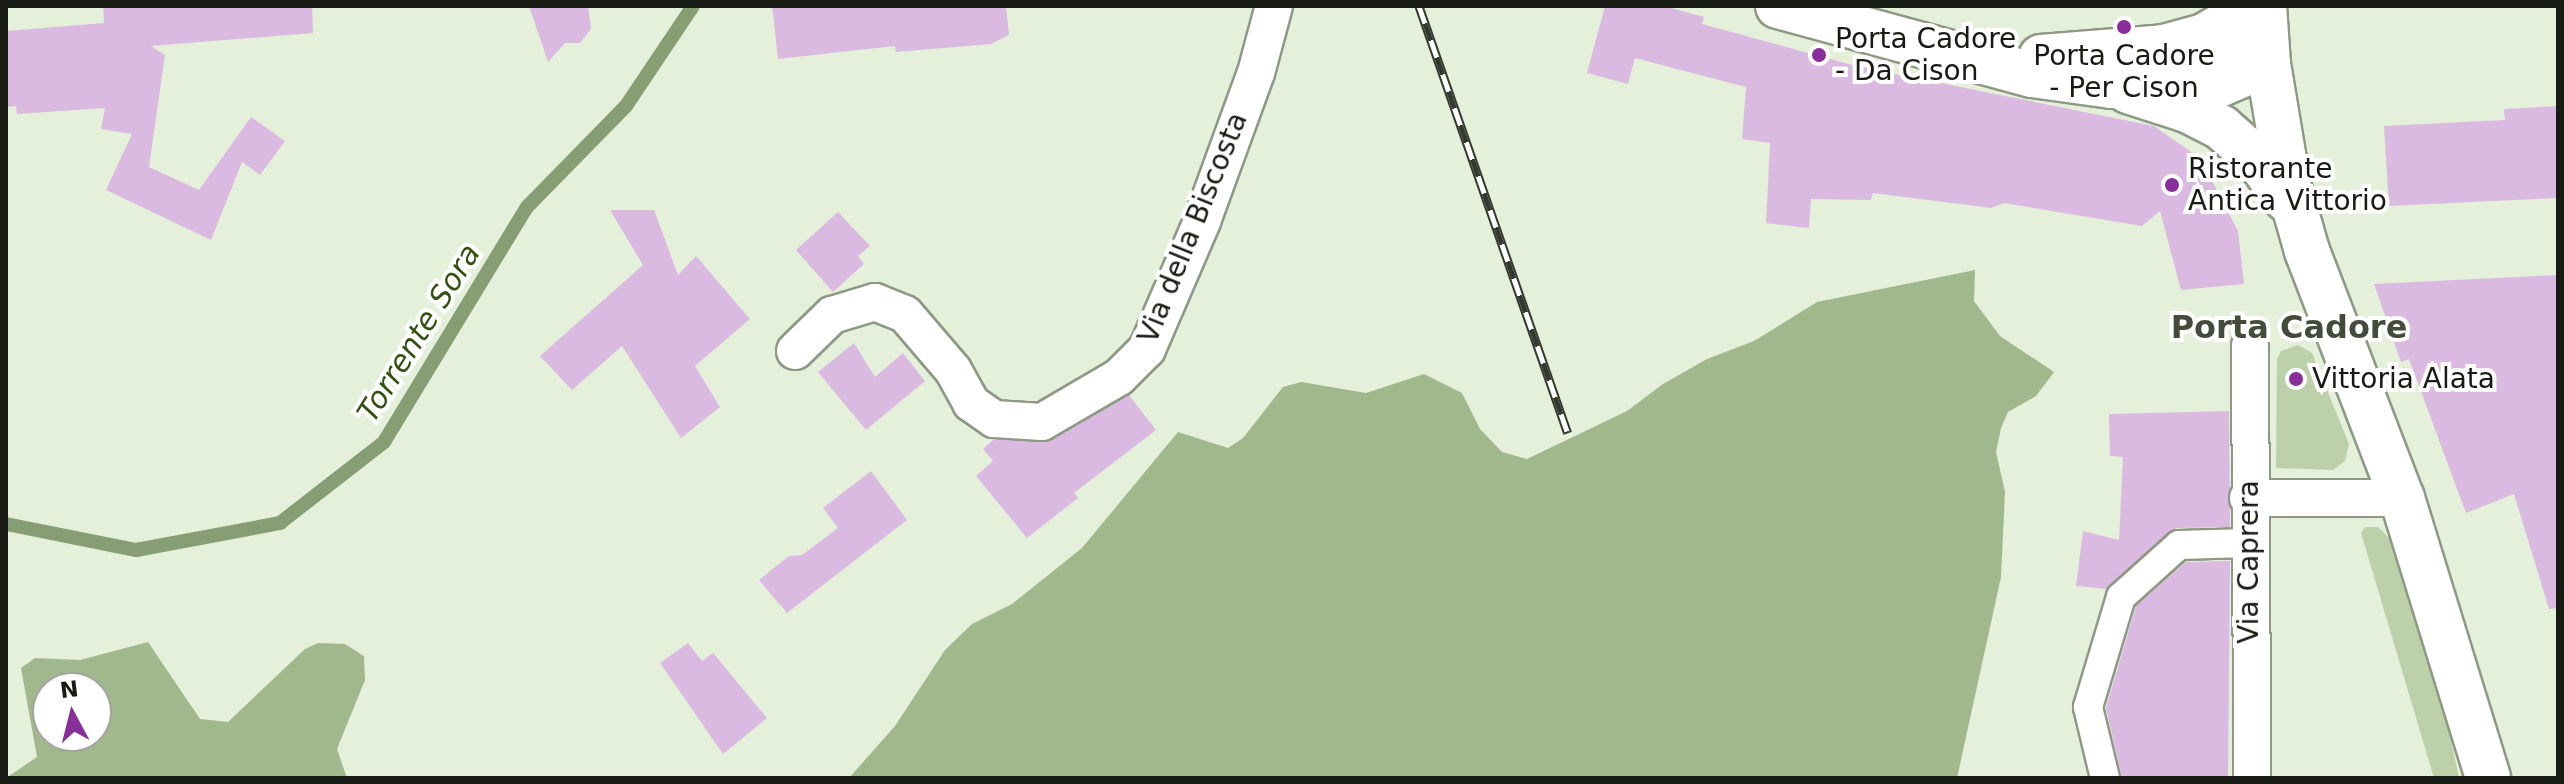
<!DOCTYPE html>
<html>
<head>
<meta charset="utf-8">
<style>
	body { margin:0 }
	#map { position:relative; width:2564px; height:784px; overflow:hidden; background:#e4f0da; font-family:"DejaVu Sans",sans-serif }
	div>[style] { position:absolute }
	.green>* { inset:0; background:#bcd1aa }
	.forest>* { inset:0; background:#a1b88d }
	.stream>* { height:14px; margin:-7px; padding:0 7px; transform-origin:7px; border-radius:7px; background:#879e74 }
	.building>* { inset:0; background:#dbbae2 }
	.roads { filter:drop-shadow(2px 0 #8e9985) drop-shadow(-2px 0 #8e9985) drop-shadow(0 2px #8e9985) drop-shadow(0 -2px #8e9985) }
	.pedestrian>* { height:28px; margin:-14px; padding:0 14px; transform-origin:14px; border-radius:14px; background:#fff }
	.minor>* { height:36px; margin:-18px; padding:0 18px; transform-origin:18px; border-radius:18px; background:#fff }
	.tertiary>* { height:44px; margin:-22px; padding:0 22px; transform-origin:22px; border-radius:22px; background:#fff }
	.secondary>* { height:44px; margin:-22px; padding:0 22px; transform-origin:22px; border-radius:22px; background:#fff }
	.rail>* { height:9px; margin-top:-4.5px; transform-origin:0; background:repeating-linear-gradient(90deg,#fff 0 18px,#34392f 0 36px); box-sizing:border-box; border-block:2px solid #34392f }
	.dots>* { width:22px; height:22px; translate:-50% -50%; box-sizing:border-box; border:4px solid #fff; border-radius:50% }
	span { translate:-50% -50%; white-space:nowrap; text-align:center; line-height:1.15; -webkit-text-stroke:8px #fff; paint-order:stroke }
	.poi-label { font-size:28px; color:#171b13 }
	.left { translate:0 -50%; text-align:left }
	.street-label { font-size:28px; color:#171b13 }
	.water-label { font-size:30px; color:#345011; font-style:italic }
	.quarter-label { font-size:32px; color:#434c3b; font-weight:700 }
	.frame { position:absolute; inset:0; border:8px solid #171b13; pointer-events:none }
	.north { position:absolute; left:32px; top:672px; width:80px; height:80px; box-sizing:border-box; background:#fff; border:2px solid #a2a4a1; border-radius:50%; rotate:353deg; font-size:22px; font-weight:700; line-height:32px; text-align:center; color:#171b13 }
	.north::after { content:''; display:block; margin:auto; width:28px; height:36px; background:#882f9b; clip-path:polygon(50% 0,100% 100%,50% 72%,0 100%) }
</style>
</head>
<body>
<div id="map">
	<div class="green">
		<i style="clip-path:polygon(2298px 345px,2312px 353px,2349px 444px,2345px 461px,2333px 470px,2276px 468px,2277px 359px,2281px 351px)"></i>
		<i style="clip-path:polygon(2365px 527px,2378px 527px,2389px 538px,2440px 687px,2459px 778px,2434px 778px,2361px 533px)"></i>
	</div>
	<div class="forest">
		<i style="clip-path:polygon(1975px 270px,1974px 301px,2000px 336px,2054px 372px,2036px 396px,2008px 412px,2001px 428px,1996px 452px,2005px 492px,2001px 577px,1957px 778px,849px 778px,895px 726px,945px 650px,972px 624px,1012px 604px,1082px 548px,1178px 432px,1228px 448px,1243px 438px,1283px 387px,1301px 382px,1366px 393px,1424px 374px,1462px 393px,1480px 429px,1502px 452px,1527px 459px,1627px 411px,1663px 384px,1707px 359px,1754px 341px,1817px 302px)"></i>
		<i style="clip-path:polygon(evenodd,148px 642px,200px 719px,228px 722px,305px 649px,318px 643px,345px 644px,364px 656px,365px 680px,337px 749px,347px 778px,6px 778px,37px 757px,21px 668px,35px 658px,80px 660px,148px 642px,48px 688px,96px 688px,96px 736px,48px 736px,48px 688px)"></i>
	</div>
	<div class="stream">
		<i style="left:6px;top:524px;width:133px;rotate:11.3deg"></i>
		<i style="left:136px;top:550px;width:147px;rotate:-10.6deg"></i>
		<i style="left:280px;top:523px;width:132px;rotate:-37.9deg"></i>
		<i style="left:384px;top:442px;width:275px;rotate:-58.7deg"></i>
		<i style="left:527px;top:207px;width:141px;rotate:-45.6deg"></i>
		<i style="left:626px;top:106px;width:120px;rotate:-56.2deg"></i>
	</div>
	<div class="building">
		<i style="clip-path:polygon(103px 6px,312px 6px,313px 33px,151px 46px,165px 55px,149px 167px,199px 190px,251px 117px,285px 141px,260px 175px,242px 162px,211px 240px,106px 190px,132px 134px,101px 129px,105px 108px,17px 114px,16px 106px,6px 107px,6px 31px,104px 23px)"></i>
		<i style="clip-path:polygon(529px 6px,588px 6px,591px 29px,580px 43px,565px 43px,548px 62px)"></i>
		<i style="clip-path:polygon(772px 6px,1006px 6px,1009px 35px,991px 44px,896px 52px,895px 46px,778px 59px)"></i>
		<i style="clip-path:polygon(1605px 6px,1664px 6px,1704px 17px,1702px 24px,1856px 66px,2154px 126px,2200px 158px,2238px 231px,2244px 284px,2181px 290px,2160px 211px,2142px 226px,2004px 203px,1991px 208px,1873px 193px,1871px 200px,1811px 199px,1809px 228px,1766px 223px,1770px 143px,1742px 139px,1746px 87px,1635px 58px,1628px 84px,1587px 73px)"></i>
		<i style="clip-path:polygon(2558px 106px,2558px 198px,2389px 206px,2384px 126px,2505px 120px,2504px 109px)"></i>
		<i style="clip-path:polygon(610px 210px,654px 210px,678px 275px,696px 256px,750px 319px,695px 366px,720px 407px,681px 438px,622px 346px,572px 390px,540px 356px,643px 265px)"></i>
		<i style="clip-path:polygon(838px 212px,870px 246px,858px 256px,864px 264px,833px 292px,796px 250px)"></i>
		<i style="clip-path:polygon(2558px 275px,2558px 608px,2549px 609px,2514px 494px,2466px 513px,2409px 359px,2401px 362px,2374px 284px)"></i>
		<i style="clip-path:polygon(854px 343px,875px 377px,903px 353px,925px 381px,866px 430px,818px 372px)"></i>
		<i style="clip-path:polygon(1129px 395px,1156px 430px,1074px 493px,1078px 498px,1027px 538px,976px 476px,993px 461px,983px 449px,993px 440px,1052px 440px)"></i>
		<i style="clip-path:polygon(2229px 411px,2230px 527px,2177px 528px,2107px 589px,2076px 586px,2083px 531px,2119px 540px,2123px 457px,2110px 456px,2109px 414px)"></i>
		<i style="clip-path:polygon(871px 471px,907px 520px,787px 613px,759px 580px,789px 556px,802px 555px,838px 528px,823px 508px)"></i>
		<i style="clip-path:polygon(2230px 561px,2228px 778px,2122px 778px,2106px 708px,2136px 606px,2186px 562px)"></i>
		<i style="clip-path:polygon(688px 643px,702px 661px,713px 653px,767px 718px,723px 754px,660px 663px)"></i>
	</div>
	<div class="roads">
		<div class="pedestrian">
			<i style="left:2105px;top:778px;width:73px;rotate:-103.5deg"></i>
			<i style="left:2088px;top:707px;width:115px;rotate:-73.3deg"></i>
			<i style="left:2121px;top:597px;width:78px;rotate:-41.9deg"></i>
			<i style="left:2179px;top:545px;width:69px;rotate:-1.7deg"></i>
		</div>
		<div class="minor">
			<i style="left:2250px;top:346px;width:432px;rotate:89.7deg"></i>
			<i style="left:795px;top:351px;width:52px;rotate:-44.2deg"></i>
			<i style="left:832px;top:315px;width:45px;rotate:-16.8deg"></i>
			<i style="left:875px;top:302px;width:32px;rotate:22deg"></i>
			<i style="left:905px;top:314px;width:74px;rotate:49.4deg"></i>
			<i style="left:953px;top:370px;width:38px;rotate:61deg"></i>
			<i style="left:971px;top:403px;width:28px;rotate:35deg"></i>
			<i style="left:994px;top:419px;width:48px;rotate:3.6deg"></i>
			<i style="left:1042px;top:422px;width:89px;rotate:-30.3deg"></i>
			<i style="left:1119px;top:377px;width:40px;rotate:-45deg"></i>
			<i style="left:1147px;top:349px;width:139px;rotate:-66.7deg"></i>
			<i style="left:1202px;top:221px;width:158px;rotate:-70deg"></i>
			<i style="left:1256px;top:73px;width:69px;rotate:-75deg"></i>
			<i style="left:2248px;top:498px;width:154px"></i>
		</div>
		<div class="tertiary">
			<i style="left:2164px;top:47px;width:58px;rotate:3.9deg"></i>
			<i style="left:2222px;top:51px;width:48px;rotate:15.8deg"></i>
			<i style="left:2268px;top:64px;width:122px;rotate:80.5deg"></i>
			<i style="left:2288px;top:184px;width:70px;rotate:74.2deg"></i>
			<i style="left:2307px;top:251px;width:265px;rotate:69deg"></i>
			<i style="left:2402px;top:498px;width:293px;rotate:72.9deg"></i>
			<i style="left:2128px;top:91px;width:62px;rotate:17.9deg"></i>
			<i style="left:2187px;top:110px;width:39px;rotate:27deg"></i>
			<i style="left:2222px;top:128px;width:48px;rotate:41.6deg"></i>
			<i style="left:2258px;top:160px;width:49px;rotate:54.1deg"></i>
		</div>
		<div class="secondary">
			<i style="left:1778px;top:6px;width:263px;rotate:15.2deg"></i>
			<i style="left:2032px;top:75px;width:80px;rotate:7.9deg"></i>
			<i style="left:2111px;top:86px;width:68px;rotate:0.8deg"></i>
			<i style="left:2179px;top:87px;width:42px;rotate:-4.1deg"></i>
			<i style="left:2221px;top:84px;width:51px;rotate:-23.1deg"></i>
			<i style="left:2268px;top:64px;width:58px;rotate:-93.9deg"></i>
			<i style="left:2041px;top:57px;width:123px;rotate:-4.6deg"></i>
			<i style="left:2164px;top:47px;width:41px;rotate:-15.4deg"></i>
			<i style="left:2204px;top:36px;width:28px;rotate:-30deg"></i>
			<i style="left:2228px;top:22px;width:21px;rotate:-49deg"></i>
		</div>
	</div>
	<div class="rail">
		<i style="left:1419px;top:6px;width:452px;rotate:70.8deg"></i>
	</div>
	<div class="dots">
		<i style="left:2124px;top:27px;background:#882f9b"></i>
		<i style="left:1819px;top:55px;background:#882f9b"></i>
		<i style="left:2172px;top:185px;background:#882f9b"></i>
		<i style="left:2296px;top:379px;background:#882f9b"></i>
	</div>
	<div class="poi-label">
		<span class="left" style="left:1835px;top:55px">Porta Cadore<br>- Da Cison</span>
		<span style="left:2124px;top:72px">Porta Cadore<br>- Per Cison</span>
		<span class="left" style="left:2188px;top:185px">Ristorante<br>Antica Vittorio</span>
		<span class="left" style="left:2312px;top:379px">Vittoria Alata</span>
	</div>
	<div class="street-label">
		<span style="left:1193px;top:228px;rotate:-68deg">Via della Biscosta</span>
		<span style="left:2249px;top:562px;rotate:-90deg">Via Caprera</span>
	</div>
	<div class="water-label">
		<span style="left:419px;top:333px;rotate:-58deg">Torrente Sora</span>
	</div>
	<div class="quarter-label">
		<span style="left:2289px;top:327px">Porta Cadore</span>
	</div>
	<div class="frame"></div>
	<div class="north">N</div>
</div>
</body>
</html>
